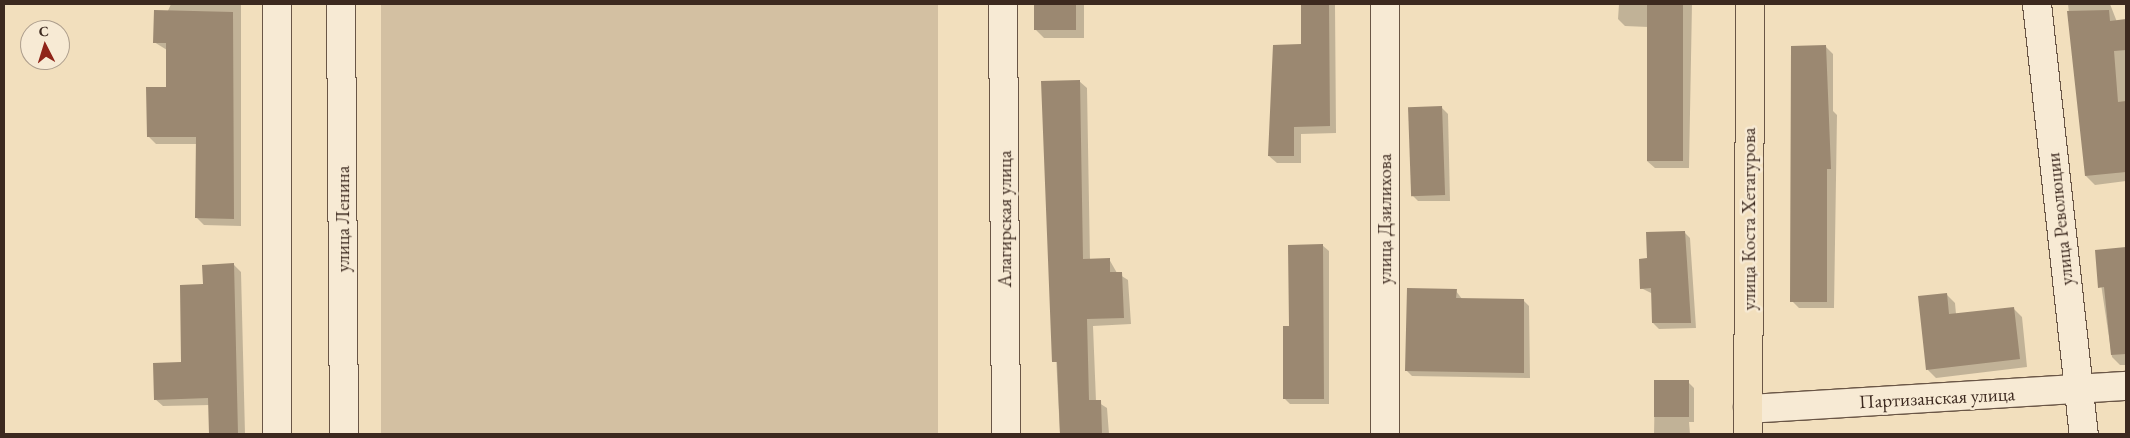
<!DOCTYPE html>
<html>
<head>
<meta charset="utf-8">
<style>
	body { margin:0 }
	#map { position:relative; width:2130px; height:438px; overflow:hidden; background:#f2dfbd; font-family:"EB Garamond",serif }
	div>[style] { position:absolute }
	.green>* { inset:0; background:#d3c0a2; transform-origin:0 0 }
	.shadow>* { inset:0; background:#0003 }
	.building>* { inset:0; background:#9b8871; transform-origin:0 0 }
	.roads { filter:drop-shadow(1px 0 #6a5646) drop-shadow(-1px 0 #6a5646) drop-shadow(0 1px #6a5646) drop-shadow(0 -1px #6a5646) }
	.minor>* { height:28px; margin:-14px; padding:0 14px; transform-origin:14px; border-radius:14px; background:#f7ead4 }
	.major>* { height:28px; margin:-14px; padding:0 14px; transform-origin:14px; border-radius:14px; background:#f2dfbd }
	span { translate:-50% -50%; white-space:nowrap; text-align:center; line-height:1.15; -webkit-text-stroke:5px #f7ead4; paint-order:stroke }
	.street-label { font-size:19px; color:#3c291f }
	.frame { position:absolute; inset:0; border:5px solid #3c291f; pointer-events:none }
	.north { position:absolute; left:20px; top:20px; width:50px; height:50px; box-sizing:border-box; background:#f7ead4; border:1px solid #ac9d8c; border-radius:50%; rotate:355deg; font-size:14px; font-weight:700; line-height:20px; text-align:center; color:#3c291f }
	.north::after { content:''; display:block; margin:auto; width:18px; height:22px; background:#8f2418; clip-path:polygon(50% 0,100% 100%,50% 72%,0 100%) }
</style>
</head>
<body>
<div id="map">
	<div class="green">
		<i style="left:381px;top:4px;width:557px;height:430px"></i>
	</div>
	<div class="shadow">
		<i style="clip-path:polygon(171px 4px,241px 4px,241px 226px,204px 225px,197px 218px,197px 144px,156px 144px,148px 136px,168px 88px,167px 50px,154px 42px)"></i>
		<i style="clip-path:polygon(1035px 4px,1084px 4px,1084px 38px,1044px 38px,1035px 29px)"></i>
		<i style="clip-path:polygon(1302px 4px,1335px 4px,1336px 133px,1301px 134px,1301px 163px,1277px 163px,1269px 156px,1303px 45px)"></i>
		<i style="clip-path:polygon(1619px 4px,1692px 4px,1689px 168px,1655px 168px,1647px 161px,1648px 27px,1625px 26px,1618px 19px)"></i>
		<i style="clip-path:polygon(2068px 4px,2110px 4px,2117px 22px,2126px 21px,2126px 181px,2095px 185px,2086px 176px)"></i>
		<i style="clip-path:polygon(1826px 47px,1833px 54px,1833px 111px,1837px 115px,1834px 308px,1799px 308px,1792px 301px)"></i>
		<i style="clip-path:polygon(1079px 81px,1087px 88px,1090px 260px,1109px 259px,1117px 273px,1128px 280px,1131px 324px,1093px 326px,1096px 401px,1107px 408px,1109px 434px,1060px 434px,1042px 82px)"></i>
		<i style="clip-path:polygon(1442px 108px,1448px 114px,1450px 201px,1418px 201px,1412px 195px)"></i>
		<i style="clip-path:polygon(1684px 232px,1690px 238px,1696px 328px,1659px 329px,1653px 323px,1653px 294px,1641px 288px,1648px 260px)"></i>
		<i style="clip-path:polygon(1322px 245px,1329px 251px,1329px 404px,1290px 404px,1284px 398px)"></i>
		<i style="clip-path:polygon(2126px 248px,2126px 365px,2120px 365px,2112px 357px,2096px 251px)"></i>
		<i style="clip-path:polygon(234px 265px,241px 272px,245px 434px,210px 434px,210px 405px,163px 406px,155px 399px,183px 364px,204px 286px)"></i>
		<i style="clip-path:polygon(1456px 291px,1462px 299px,1523px 300px,1529px 306px,1530px 378px,1412px 376px,1406px 370px)"></i>
		<i style="clip-path:polygon(1947px 295px,1955px 303px,1956px 314px,2013px 308px,2022px 317px,2027px 367px,1936px 378px,1927px 369px)"></i>
		<i style="clip-path:polygon(1655px 382px,1688px 382px,1694px 388px,1694px 422px,1689px 422px,1690px 434px,1654px 434px)"></i>
	</div>
	<div class="building">
		<i style="left:1034px;top:4px;width:42px;height:26px"></i>
		<i style="clip-path:polygon(1301px 4px,1329px 4px,1330px 126px,1294px 127px,1294px 156px,1268px 156px,1273px 45px,1301px 44px)"></i>
		<i style="left:1647px;top:4px;width:36px;height:157px"></i>
		<i style="clip-path:polygon(154px 10px,233px 12px,234px 219px,195px 218px,196px 137px,147px 137px,146px 87px,166px 87px,166px 43px,153px 43px)"></i>
		<i style="clip-path:polygon(2109px 10px,2110px 21px,2126px 19px,2126px 50px,2114px 51px,2118px 102px,2126px 101px,2126px 172px,2085px 176px,2067px 11px)"></i>
		<i style="clip-path:polygon(1826px 45px,1831px 169px,1827px 169px,1827px 302px,1790px 302px,1791px 46px)"></i>
		<i style="clip-path:polygon(1080px 80px,1083px 259px,1110px 258px,1110px 272px,1122px 272px,1124px 318px,1087px 319px,1089px 400px,1101px 400px,1102px 434px,1060px 434px,1057px 362px,1052px 362px,1041px 81px)"></i>
		<i style="left:1442px;top:106px;width:89px;height:34px;rotate:88deg"></i>
		<i style="clip-path:polygon(1685px 231px,1691px 323px,1652px 323px,1651px 288px,1640px 289px,1639px 259px,1647px 258px,1646px 232px)"></i>
		<i style="clip-path:polygon(1323px 244px,1324px 399px,1283px 399px,1283px 326px,1289px 326px,1288px 245px)"></i>
		<i style="clip-path:polygon(2126px 247px,2126px 354px,2111px 355px,2104px 287px,2098px 288px,2095px 250px)"></i>
		<i style="clip-path:polygon(234px 263px,238px 434px,209px 434px,208px 398px,154px 400px,153px 363px,181px 362px,180px 285px,203px 284px,202px 265px)"></i>
		<i style="clip-path:polygon(1407px 288px,1457px 289px,1456px 298px,1524px 299px,1524px 373px,1405px 371px)"></i>
		<i style="clip-path:polygon(1947px 293px,1949px 314px,2014px 307px,2020px 359px,1926px 370px,1918px 296px)"></i>
		<i style="left:1689px;top:380px;width:37px;height:35px;rotate:90deg"></i>
	</div>
	<div class="roads">
		<div class="minor">
			<i style="left:341px;top:4px;width:430px;rotate:89.6deg"></i>
			<i style="left:1003px;top:4px;width:430px;rotate:89.6deg"></i>
			<i style="left:2037px;top:4px;width:433px;rotate:83.8deg"></i>
			<i style="left:1748px;top:409px;width:379px;rotate:-3.5deg"></i>
			<i style="left:277px;top:434px;width:430px;rotate:-90deg"></i>
			<i style="left:1385px;top:434px;width:430px;rotate:-90deg"></i>
		</div>
		<div class="major">
			<i style="left:1748px;top:434px;width:430px;rotate:-89.7deg"></i>
		</div>
	</div>
	<div class="street-label">
		<span style="left:343px;top:219px;rotate:-90deg">улица Ленина</span>
		<span style="left:1005px;top:219px;rotate:-90deg">Алагирская улица</span>
		<span style="left:1385px;top:219px;rotate:-90deg">улица Дзилихова</span>
		<span style="left:1749px;top:219px;rotate:-90deg">улица Коста Хетагурова</span>
		<span style="left:2060px;top:219px;rotate:-96deg">улица Революции</span>
		<span style="left:1937px;top:398px;rotate:-3deg">Партизанская улица</span>
	</div>
	<div class="frame"></div>
	<div class="north">С</div>
</div>
</body>
</html>
